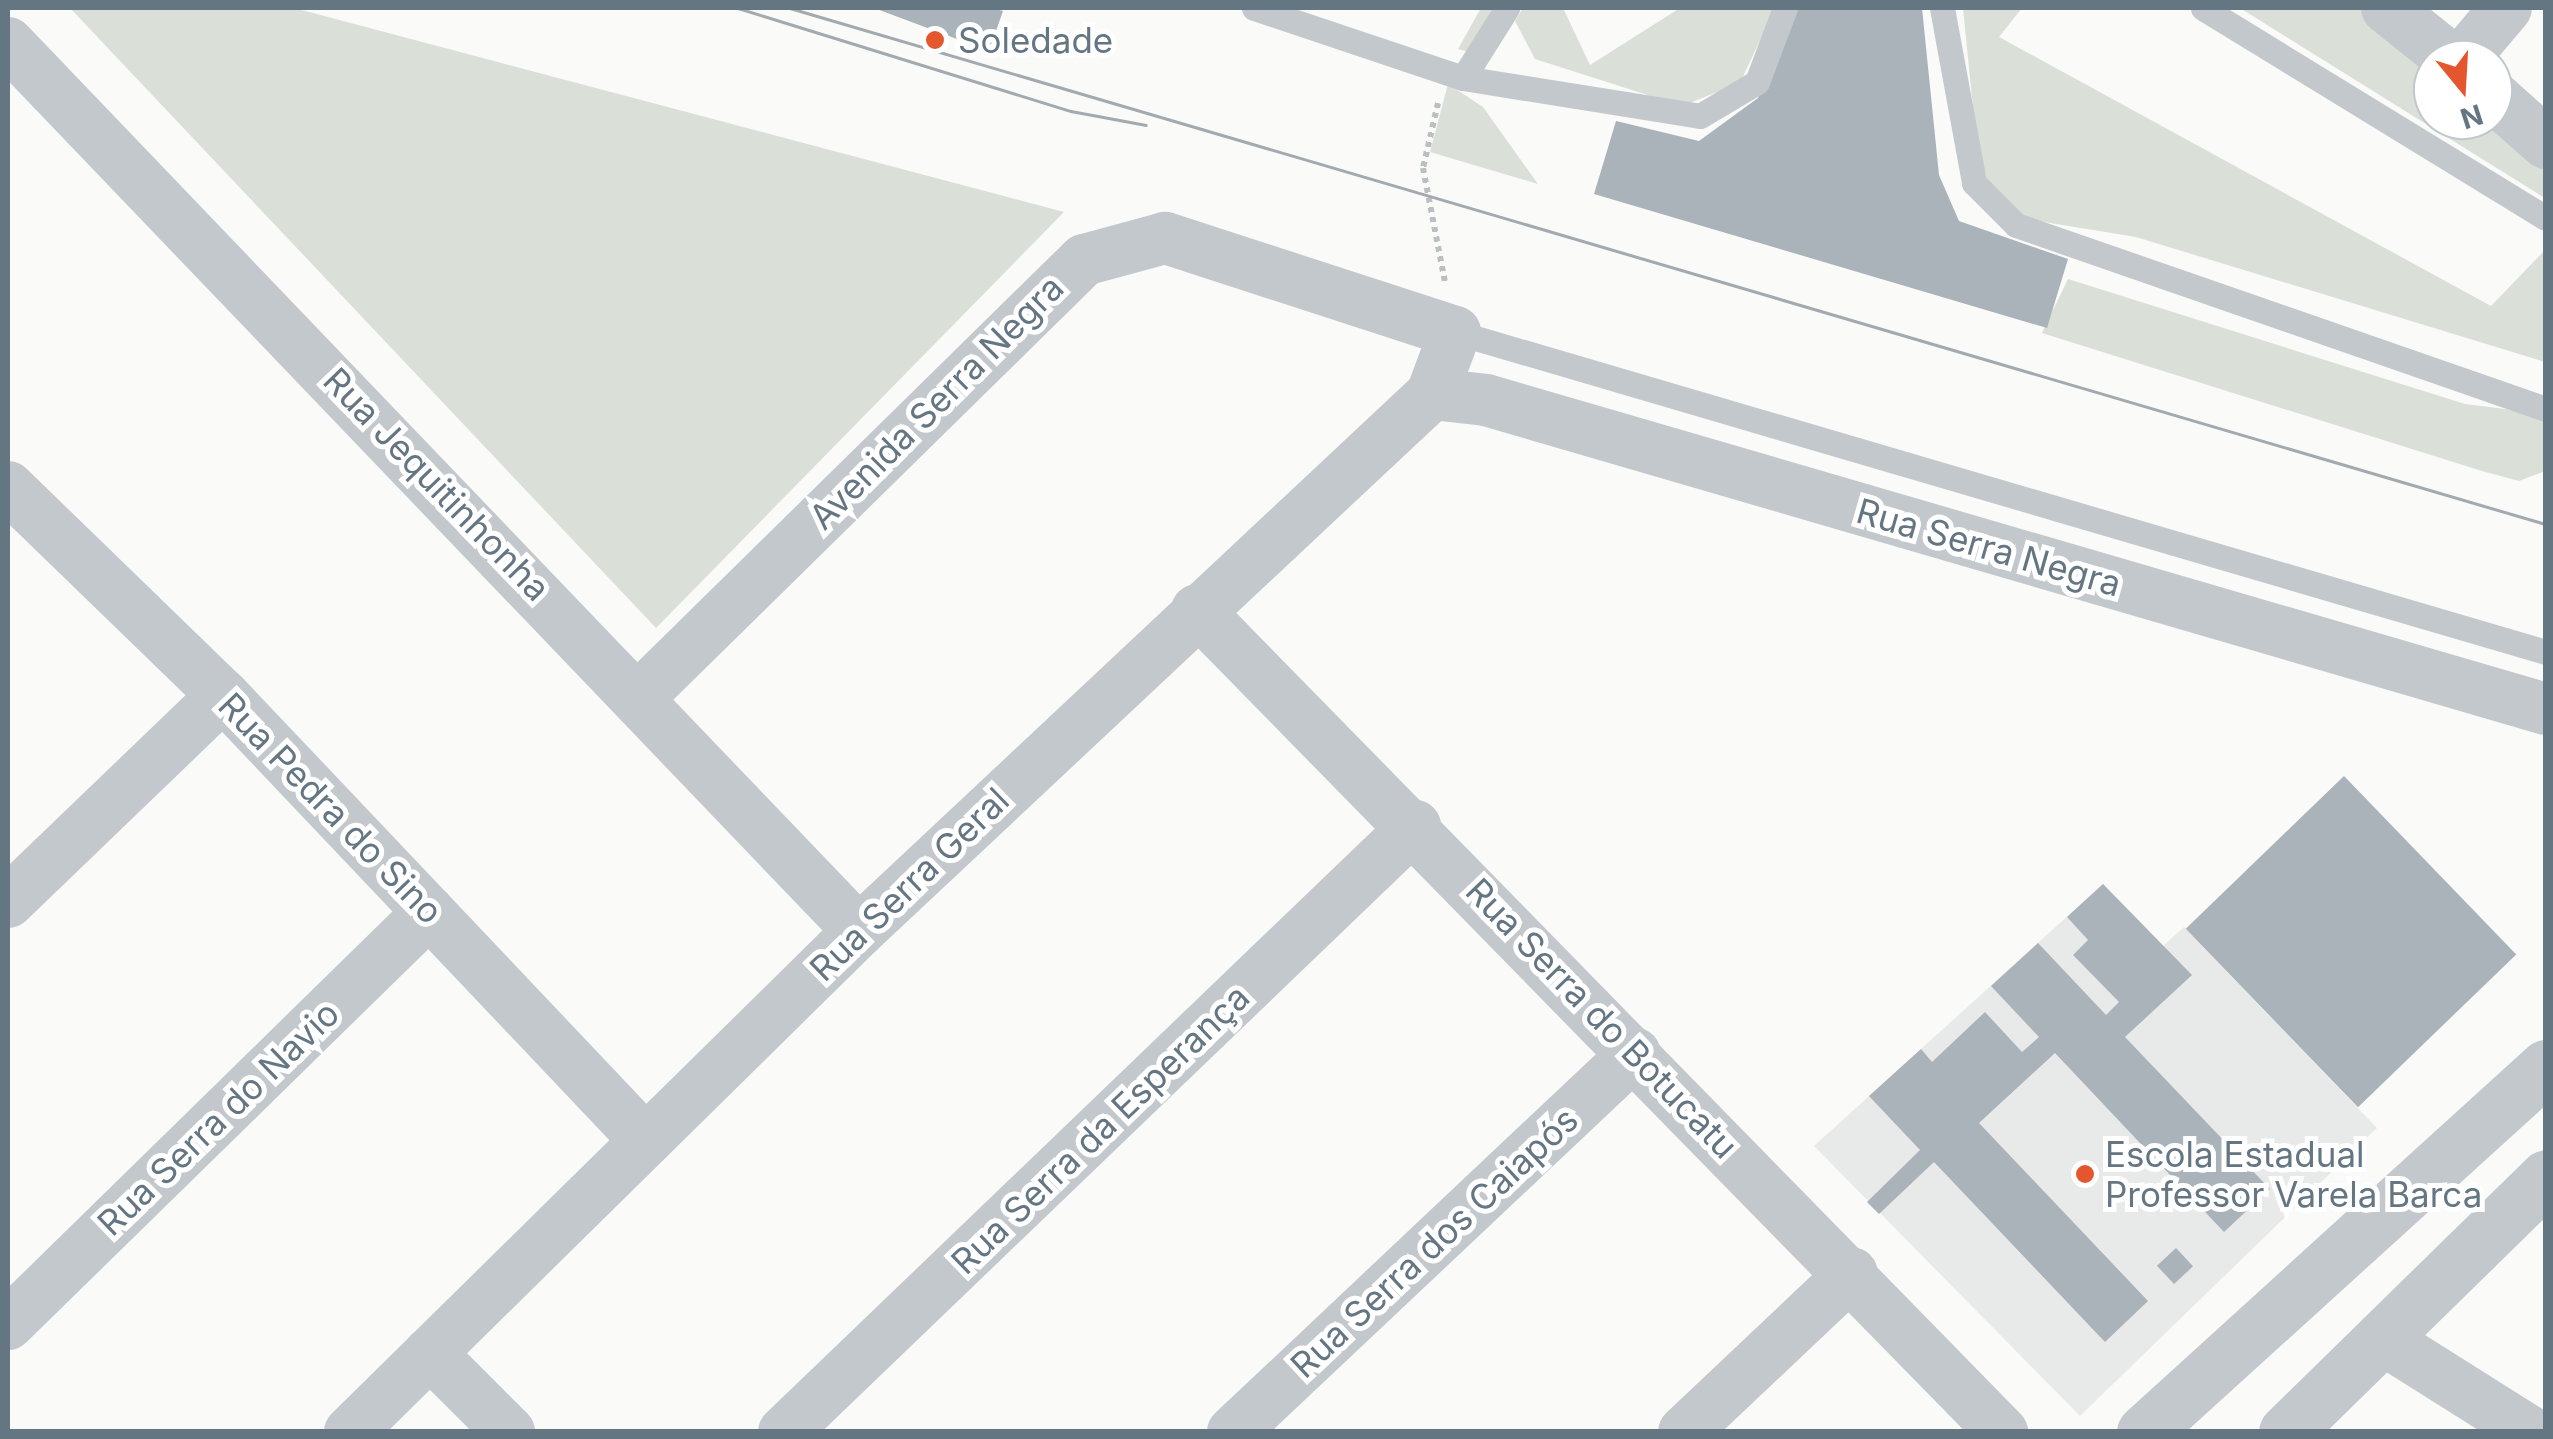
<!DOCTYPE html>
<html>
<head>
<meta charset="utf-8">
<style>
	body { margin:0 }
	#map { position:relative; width:2553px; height:1439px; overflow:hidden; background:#fafaf8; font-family:Inter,sans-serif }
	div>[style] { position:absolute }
	.built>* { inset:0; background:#e8e9e9 }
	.green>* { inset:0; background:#dadfd7 }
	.building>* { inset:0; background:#aab3b9; transform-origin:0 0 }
	.path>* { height:6px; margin-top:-3px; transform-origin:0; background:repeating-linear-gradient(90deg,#bbbfc2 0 5px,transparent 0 10px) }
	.service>* { height:25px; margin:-12.5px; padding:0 12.5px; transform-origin:12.5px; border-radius:12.5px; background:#c3c8cc }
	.minor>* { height:52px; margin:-26px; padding:0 26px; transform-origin:26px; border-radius:26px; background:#c3c8cc }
	.tertiary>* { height:55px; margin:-27.5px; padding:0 27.5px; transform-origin:27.5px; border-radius:27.5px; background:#c3c8cc }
	.tram>* { height:2.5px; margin:-1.25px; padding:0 1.25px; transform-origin:1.25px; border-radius:1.25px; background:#a2aab0 }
	.dots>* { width:28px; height:28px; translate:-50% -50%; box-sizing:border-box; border:5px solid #fff; border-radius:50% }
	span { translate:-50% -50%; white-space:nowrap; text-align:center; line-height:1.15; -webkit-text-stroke:10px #fff; paint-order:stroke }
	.poi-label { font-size:35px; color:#657683 }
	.left { translate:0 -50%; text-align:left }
	.street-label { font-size:35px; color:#657683 }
	.frame { position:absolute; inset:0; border:10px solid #657683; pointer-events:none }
	.north { position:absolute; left:2413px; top:40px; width:100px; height:100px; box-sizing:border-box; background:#fff; border:2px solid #c1c8cd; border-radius:50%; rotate:162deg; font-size:28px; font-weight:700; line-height:40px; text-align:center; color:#657683 }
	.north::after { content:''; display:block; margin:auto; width:35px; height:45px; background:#e4572e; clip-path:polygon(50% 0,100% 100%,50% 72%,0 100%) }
</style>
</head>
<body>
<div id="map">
	<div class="built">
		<i style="clip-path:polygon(2103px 884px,2163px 946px,2184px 927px,2377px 1128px,2080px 1416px,1814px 1146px)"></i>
	</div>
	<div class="green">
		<i style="clip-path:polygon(70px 8px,294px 8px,1064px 212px,656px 628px)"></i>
		<i style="clip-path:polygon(1481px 8px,1498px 8px,1469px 52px,1458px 49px)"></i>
		<i style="clip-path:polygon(1523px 8px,1563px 8px,1590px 65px,1680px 8px,1775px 8px,1740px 83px,1682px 106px,1535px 59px,1515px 21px)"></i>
		<i style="clip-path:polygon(1963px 8px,2022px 8px,1999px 37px,2491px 306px,2545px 250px,2545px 362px,2136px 237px,2026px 219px,1992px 195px,1977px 148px)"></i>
		<i style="clip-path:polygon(2240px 8px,2362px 8px,2433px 69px,2433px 120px,2491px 120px,2545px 168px,2545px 198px)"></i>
		<i style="clip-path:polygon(1448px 84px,1483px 107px,1538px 184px,1430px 152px)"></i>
		<i style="clip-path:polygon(2068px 279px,2465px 404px,2545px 414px,2545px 471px,2519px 481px,2482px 471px,2042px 333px)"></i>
	</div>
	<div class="building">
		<i style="clip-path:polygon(874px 8px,992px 8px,1003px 11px,989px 51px)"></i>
		<i style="clip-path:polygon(1797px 8px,1922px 8px,1939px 175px,1959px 221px,2068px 259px,2047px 328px,1594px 194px,1616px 121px,1699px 141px,1758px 98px)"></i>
		<i style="left:2344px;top:776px;width:248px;height:220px;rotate:46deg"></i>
		<i style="clip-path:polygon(2103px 884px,2192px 975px,2125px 1037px,2270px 1189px,2224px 1232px,2055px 1053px,1979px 1123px,2148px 1301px,2105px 1342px,1934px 1162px,1879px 1214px,1867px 1202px,1920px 1150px,1869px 1096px,1921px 1049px,1932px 1062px,1985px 1012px,2022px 1052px,2039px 1037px,1991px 986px,2038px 943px,2106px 1015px,2119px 1002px,2073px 955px,2088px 940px,2067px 917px)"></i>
		<i style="left:2176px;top:1248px;width:25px;height:26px;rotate:47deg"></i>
	</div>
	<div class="path">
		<i style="left:1438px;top:103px;width:67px;rotate:103deg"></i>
		<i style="left:1423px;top:168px;width:116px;rotate:79.1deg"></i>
	</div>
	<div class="service">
		<i style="left:1254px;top:8px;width:220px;rotate:18.5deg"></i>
		<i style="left:1463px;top:78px;width:240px;rotate:9.1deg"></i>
		<i style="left:1700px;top:116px;width:66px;rotate:-30.8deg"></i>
		<i style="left:1757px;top:82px;width:79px;rotate:-69.3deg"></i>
		<i style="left:1942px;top:8px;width:178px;rotate:79.6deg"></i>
		<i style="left:1974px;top:183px;width:59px;rotate:45deg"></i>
		<i style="left:2016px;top:225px;width:561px;rotate:19.15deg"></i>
		<i style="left:2203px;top:8px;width:402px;rotate:31.5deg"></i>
		<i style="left:1463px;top:78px;width:83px;rotate:-57.8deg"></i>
		<i style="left:1455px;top:332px;width:1137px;rotate:16.35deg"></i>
	</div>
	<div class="minor">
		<i style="left:2387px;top:8px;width:83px;rotate:38.7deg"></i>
		<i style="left:8px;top:43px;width:1230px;rotate:46.22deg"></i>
		<i style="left:2462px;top:60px;width:68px;rotate:-49.8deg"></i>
		<i style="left:2493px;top:96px;width:71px;rotate:41.6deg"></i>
		<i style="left:1432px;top:394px;width:54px;rotate:6.3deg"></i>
		<i style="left:1486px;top:400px;width:1104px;rotate:16.25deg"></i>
		<i style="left:8px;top:487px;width:299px;rotate:44.1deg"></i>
		<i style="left:223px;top:695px;width:612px;rotate:46.52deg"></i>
		<i style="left:1197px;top:610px;width:1151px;rotate:45.6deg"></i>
		<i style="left:8px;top:902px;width:298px;rotate:-43.9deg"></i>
		<i style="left:8px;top:1324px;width:589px;rotate:-44.38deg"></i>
		<i style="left:2381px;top:1338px;width:176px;rotate:32.2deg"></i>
		<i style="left:430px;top:1353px;width:112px;rotate:45deg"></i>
		<i style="left:350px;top:1432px;width:714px;rotate:-44.55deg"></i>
		<i style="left:859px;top:931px;width:785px;rotate:-43.14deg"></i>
		<i style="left:1432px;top:394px;width:66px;rotate:-69.6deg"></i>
		<i style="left:1455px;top:332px;width:305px;rotate:-162deg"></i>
		<i style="left:1165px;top:238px;width:84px;rotate:164.8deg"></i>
		<i style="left:1084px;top:260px;width:619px;rotate:135.52deg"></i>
		<i style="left:784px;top:1432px;width:875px;rotate:-43.84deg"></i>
		<i style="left:1233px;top:1432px;width:552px;rotate:-43.31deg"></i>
		<i style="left:1684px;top:1432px;width:231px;rotate:-43.4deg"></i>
	</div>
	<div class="tertiary">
		<i style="left:2144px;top:1432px;width:543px;rotate:-42.24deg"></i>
		<i style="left:2286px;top:1432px;width:364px;rotate:-44.4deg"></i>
	</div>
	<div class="tram">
		<i style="left:738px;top:8px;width:349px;rotate:17.2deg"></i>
		<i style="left:1071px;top:111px;width:76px;rotate:10.6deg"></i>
		<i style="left:790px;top:8px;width:1830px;rotate:16.38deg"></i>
	</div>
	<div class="dots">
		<i style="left:935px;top:40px;background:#e4572e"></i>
		<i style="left:2085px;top:1174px;background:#e4572e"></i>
	</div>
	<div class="poi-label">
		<span class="left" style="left:958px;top:40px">Soledade</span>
		<span class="left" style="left:2105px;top:1174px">Escola Estadual<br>Professor Varela Barca</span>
	</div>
	<div class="street-label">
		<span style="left:936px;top:402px;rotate:-45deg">Avenida Serra Negra</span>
		<span style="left:437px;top:484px;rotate:46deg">Rua Jequitinhonha</span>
		<span style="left:1989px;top:547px;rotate:16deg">Rua Serra Negra</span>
		<span style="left:331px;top:808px;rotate:46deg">Rua Pedra do Sino</span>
		<span style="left:909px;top:884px;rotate:-44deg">Rua Serra Geral</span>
		<span style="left:1602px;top:1018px;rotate:46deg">Rua Serra do Botucatu</span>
		<span style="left:218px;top:1118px;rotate:-44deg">Rua Serra do Navio</span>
		<span style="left:1100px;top:1129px;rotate:-44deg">Rua Serra da Esperança</span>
		<span style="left:1434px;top:1242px;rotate:-43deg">Rua Serra dos Caiapós</span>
	</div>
	<div class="frame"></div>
	<div class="north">N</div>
</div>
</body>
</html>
